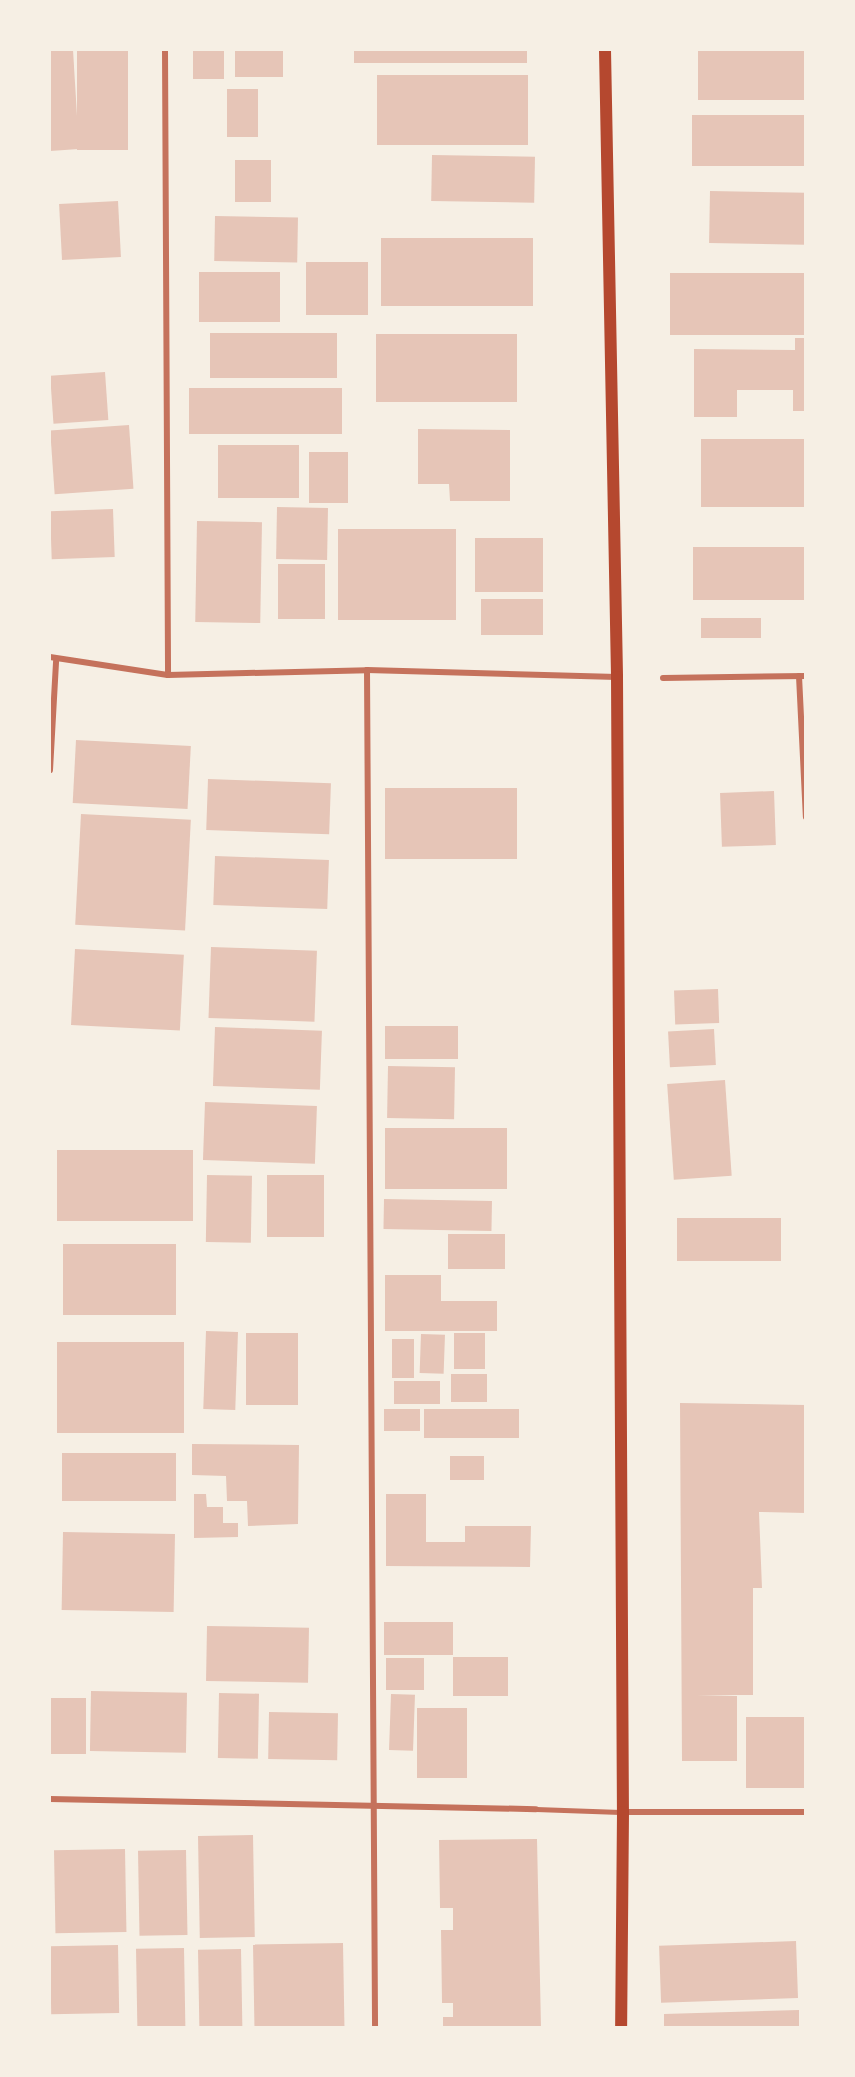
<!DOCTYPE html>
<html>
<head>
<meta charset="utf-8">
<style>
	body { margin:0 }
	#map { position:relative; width:855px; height:2077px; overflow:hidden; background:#f6efe4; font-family:Raleway,sans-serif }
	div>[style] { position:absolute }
	.building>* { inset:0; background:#e6c5b7; transform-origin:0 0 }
	.service>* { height:4.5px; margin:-2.25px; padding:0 2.25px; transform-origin:2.25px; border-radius:2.25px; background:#c5725c }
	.minor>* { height:6px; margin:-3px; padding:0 3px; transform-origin:3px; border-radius:3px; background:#c5725c }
	.secondary>* { height:12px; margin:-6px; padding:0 6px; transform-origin:6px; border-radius:6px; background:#b5482f }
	span { translate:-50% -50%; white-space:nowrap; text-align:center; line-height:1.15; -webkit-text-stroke:6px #f6efe4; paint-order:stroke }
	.frame { position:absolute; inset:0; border:51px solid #f6efe4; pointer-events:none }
</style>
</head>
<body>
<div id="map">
	<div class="building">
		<i style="clip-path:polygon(50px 50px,73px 50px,79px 149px,50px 151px)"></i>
		<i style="left:77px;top:50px;width:51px;height:100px"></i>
		<i style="left:193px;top:50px;width:31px;height:29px"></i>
		<i style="left:235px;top:50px;width:48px;height:27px"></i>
		<i style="left:354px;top:50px;width:173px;height:13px"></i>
		<i style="left:698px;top:50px;width:108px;height:50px"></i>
		<i style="left:377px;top:75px;width:151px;height:70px"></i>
		<i style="left:227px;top:89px;width:31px;height:48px"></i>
		<i style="left:692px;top:115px;width:114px;height:51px"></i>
		<i style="left:432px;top:155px;width:103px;height:46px;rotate:1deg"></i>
		<i style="left:235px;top:160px;width:36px;height:42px"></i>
		<i style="left:710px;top:191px;width:96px;height:52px;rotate:1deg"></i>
		<i style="left:118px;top:201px;width:56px;height:59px;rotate:87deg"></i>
		<i style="left:215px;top:216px;width:83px;height:45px;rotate:1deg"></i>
		<i style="left:381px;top:238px;width:152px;height:68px"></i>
		<i style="left:306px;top:262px;width:62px;height:53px"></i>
		<i style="left:199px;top:272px;width:81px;height:50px"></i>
		<i style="left:670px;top:273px;width:136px;height:62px"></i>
		<i style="left:210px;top:333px;width:127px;height:45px"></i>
		<i style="left:376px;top:334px;width:141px;height:68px"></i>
		<i style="clip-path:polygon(795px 338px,806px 338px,806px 411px,793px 411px,793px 390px,737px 390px,737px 417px,694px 417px,694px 349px,795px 350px)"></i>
		<i style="left:105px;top:372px;width:48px;height:55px;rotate:86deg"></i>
		<i style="left:189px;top:388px;width:153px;height:46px"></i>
		<i style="left:129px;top:425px;width:64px;height:79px;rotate:86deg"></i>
		<i style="clip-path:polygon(418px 429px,510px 430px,510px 501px,450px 501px,449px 484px,418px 484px)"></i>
		<i style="left:701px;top:439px;width:105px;height:68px"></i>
		<i style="left:218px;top:445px;width:81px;height:53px"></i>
		<i style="left:309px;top:452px;width:39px;height:51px"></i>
		<i style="left:277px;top:507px;width:51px;height:52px;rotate:1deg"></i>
		<i style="left:113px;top:509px;width:48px;height:63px;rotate:88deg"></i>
		<i style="left:197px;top:521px;width:65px;height:101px;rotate:1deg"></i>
		<i style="left:338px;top:529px;width:118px;height:91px"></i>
		<i style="left:475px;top:538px;width:68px;height:54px"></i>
		<i style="left:693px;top:547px;width:113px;height:53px"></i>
		<i style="left:278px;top:564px;width:47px;height:55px"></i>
		<i style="left:481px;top:599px;width:62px;height:36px"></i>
		<i style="left:701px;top:618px;width:60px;height:20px"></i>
		<i style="left:76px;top:740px;width:115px;height:63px;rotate:3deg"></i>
		<i style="left:208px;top:779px;width:123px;height:51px;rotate:2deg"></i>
		<i style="left:385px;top:788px;width:132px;height:71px"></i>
		<i style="left:774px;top:791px;width:54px;height:54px;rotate:88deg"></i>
		<i style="left:81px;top:814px;width:110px;height:111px;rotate:3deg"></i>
		<i style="left:215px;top:856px;width:114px;height:49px;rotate:2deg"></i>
		<i style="left:211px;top:947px;width:106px;height:71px;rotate:2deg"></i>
		<i style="left:75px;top:949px;width:109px;height:76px;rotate:3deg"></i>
		<i style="left:718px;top:989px;width:34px;height:44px;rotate:88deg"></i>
		<i style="left:385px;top:1026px;width:73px;height:33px"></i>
		<i style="left:215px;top:1027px;width:107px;height:59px;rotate:2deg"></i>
		<i style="left:714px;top:1029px;width:36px;height:46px;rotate:87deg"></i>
		<i style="left:388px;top:1066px;width:67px;height:52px;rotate:1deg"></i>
		<i style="left:725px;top:1080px;width:96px;height:58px;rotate:86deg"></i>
		<i style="left:205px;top:1102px;width:112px;height:58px;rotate:2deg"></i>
		<i style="left:385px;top:1128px;width:122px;height:61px"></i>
		<i style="left:57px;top:1150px;width:136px;height:71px"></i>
		<i style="left:207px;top:1175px;width:45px;height:67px;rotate:1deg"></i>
		<i style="left:267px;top:1175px;width:57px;height:62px"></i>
		<i style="left:384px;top:1199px;width:108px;height:30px;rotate:1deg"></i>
		<i style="left:677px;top:1218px;width:104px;height:43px"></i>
		<i style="left:448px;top:1234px;width:57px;height:35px"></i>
		<i style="left:63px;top:1244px;width:113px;height:71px"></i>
		<i style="clip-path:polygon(385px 1275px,441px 1275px,441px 1301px,497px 1301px,497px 1331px,385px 1331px)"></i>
		<i style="left:206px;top:1331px;width:32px;height:78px;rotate:2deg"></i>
		<i style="left:246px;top:1333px;width:52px;height:72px"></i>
		<i style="left:454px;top:1333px;width:31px;height:36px"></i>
		<i style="left:421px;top:1334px;width:24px;height:39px;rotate:2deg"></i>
		<i style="left:392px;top:1339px;width:22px;height:39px"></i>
		<i style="left:57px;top:1342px;width:127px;height:91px"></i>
		<i style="left:451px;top:1374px;width:36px;height:28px"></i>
		<i style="left:394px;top:1381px;width:46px;height:23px"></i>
		<i style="clip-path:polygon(680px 1403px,806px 1405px,806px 1513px,759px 1512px,762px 1588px,753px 1588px,753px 1695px,697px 1695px,737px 1696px,737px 1761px,682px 1761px)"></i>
		<i style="left:384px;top:1409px;width:36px;height:22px"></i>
		<i style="left:424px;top:1409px;width:95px;height:29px"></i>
		<i style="clip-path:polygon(192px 1444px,299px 1445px,298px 1524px,248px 1526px,247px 1501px,227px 1501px,226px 1476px,192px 1475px)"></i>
		<i style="left:62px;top:1453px;width:114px;height:48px"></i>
		<i style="left:450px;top:1456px;width:34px;height:24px"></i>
		<i style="clip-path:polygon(194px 1494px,206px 1494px,207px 1507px,223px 1507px,223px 1523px,238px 1523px,238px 1537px,194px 1538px)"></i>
		<i style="clip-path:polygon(386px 1494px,426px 1494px,426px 1542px,465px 1542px,465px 1526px,531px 1526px,530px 1567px,386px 1566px)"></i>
		<i style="left:63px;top:1532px;width:112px;height:78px;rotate:1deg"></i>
		<i style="left:384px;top:1622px;width:69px;height:33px"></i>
		<i style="left:207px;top:1626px;width:102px;height:55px;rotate:1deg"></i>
		<i style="left:453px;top:1657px;width:55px;height:39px"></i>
		<i style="left:386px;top:1658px;width:38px;height:32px"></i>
		<i style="left:91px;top:1691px;width:96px;height:60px;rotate:1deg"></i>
		<i style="left:219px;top:1693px;width:40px;height:65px;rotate:1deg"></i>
		<i style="left:391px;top:1694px;width:24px;height:56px;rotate:2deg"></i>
		<i style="left:50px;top:1698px;width:36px;height:56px"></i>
		<i style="left:417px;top:1708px;width:50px;height:70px"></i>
		<i style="left:269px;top:1712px;width:69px;height:47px;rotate:1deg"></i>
		<i style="left:746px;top:1717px;width:60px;height:71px"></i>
		<i style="left:253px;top:1835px;width:102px;height:55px;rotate:89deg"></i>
		<i style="clip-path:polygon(537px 1839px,541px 2028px,443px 2028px,443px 2017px,453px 2017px,453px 2003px,442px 2003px,441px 1930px,453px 1930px,453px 1908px,440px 1908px,439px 1840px)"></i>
		<i style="left:125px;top:1849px;width:83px;height:71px;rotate:89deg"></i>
		<i style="left:186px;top:1850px;width:85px;height:48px;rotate:89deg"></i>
		<i style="left:796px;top:1941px;width:57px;height:137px;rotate:88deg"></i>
		<i style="left:343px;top:1943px;width:85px;height:90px;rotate:89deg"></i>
		<i style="left:118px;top:1945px;width:68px;height:68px;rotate:89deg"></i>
		<i style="left:184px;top:1948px;width:80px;height:48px;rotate:89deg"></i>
		<i style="left:241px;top:1949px;width:79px;height:43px;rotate:89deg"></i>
		<i style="clip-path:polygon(799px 2010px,799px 2028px,664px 2028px,664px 2014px)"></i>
	</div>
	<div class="service">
		<i style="left:536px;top:1809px;width:84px;rotate:2deg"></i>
	</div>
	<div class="minor">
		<i style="left:165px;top:50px;width:625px;rotate:89.72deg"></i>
		<i style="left:50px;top:657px;width:119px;rotate:8.7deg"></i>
		<i style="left:168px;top:675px;width:199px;rotate:-1.4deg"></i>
		<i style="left:367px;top:670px;width:250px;rotate:1.6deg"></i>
		<i style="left:367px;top:670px;width:1358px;rotate:89.66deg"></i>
		<i style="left:799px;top:676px;width:141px;rotate:87.2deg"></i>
		<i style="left:663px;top:678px;width:143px;rotate:-0.8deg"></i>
		<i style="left:50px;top:770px;width:109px;rotate:-86.8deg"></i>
		<i style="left:50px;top:1799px;width:486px;rotate:1.2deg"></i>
		<i style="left:623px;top:1812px;width:183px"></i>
	</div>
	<div class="secondary">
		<i style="left:605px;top:50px;width:627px;rotate:88.9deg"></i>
		<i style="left:617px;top:677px;width:1135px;rotate:89.7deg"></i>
		<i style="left:623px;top:1812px;width:216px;rotate:90.5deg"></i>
	</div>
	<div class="frame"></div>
</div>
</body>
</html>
